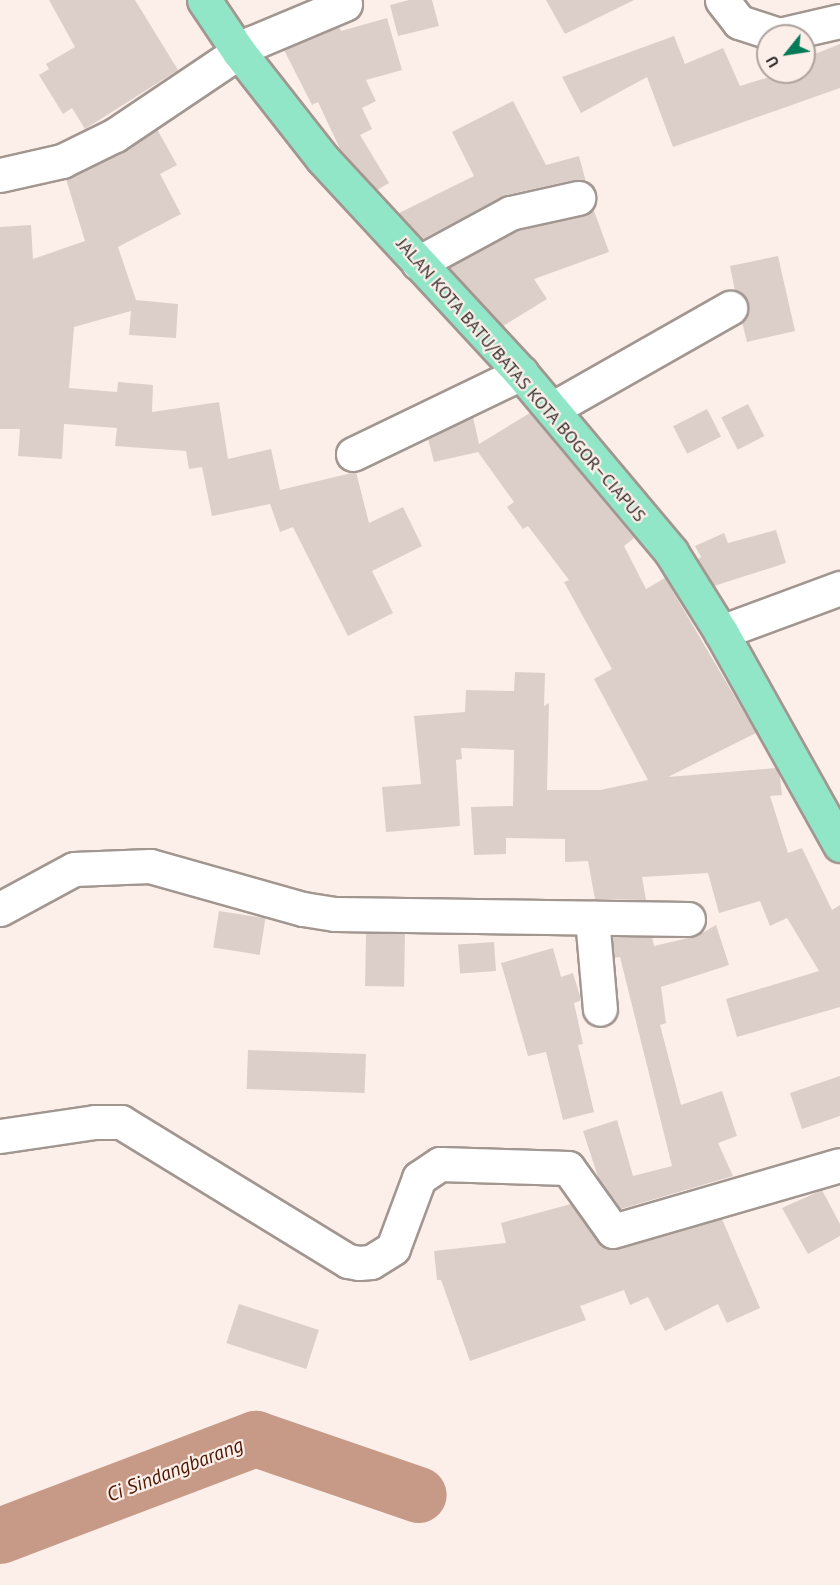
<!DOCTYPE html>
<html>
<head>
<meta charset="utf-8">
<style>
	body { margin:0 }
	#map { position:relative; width:840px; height:1585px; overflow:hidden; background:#fceee9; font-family:"PT Sans",sans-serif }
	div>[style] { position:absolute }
	.river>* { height:56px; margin:-28px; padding:0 28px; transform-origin:28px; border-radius:28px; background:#c79a88 }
	.building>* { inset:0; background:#dccfca; transform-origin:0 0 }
	.roads { filter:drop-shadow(2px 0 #a29691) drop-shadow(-2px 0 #a29691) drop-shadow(0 2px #a29691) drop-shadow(0 -2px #a29691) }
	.minor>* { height:33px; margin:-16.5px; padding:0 16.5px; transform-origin:16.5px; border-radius:16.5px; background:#fff }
	.major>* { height:33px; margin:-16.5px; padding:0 16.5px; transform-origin:16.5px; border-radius:16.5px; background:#91e6c7 }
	span { translate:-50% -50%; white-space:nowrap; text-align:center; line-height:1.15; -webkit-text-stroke:4.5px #fceee9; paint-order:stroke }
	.street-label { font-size:18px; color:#35302e }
	.water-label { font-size:20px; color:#4d1600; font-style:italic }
	.north { position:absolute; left:756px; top:24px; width:60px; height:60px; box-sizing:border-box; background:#fceee9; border:2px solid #aca29e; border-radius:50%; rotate:240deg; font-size:16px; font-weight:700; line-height:24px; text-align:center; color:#35302e }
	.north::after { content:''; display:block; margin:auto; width:21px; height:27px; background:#047a56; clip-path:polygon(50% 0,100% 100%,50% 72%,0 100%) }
</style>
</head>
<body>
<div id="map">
	<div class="river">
		<i style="left:0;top:1536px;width:274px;rotate:-20.8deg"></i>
		<i style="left:256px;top:1439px;width:172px;rotate:19deg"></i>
	</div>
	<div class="building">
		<i style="clip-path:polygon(49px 0,135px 0,178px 70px,85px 129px,72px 108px,63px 114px,39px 75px,49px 69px,46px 64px,75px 47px)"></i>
		<i style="clip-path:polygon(409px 0,432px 0,439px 26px,398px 36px,390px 5px)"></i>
		<i style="clip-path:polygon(546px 0,634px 0,565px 34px)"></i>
		<i style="clip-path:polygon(387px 18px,402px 70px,366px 80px,376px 101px,362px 108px,372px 129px,360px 135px,389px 183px,377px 190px,341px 151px,318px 102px,312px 105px,284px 50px,339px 27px,341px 31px)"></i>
		<i style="clip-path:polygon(674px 36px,685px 64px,723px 48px,740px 86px,785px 72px,804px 72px,804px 66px,813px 63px,810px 56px,840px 44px,840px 88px,673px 147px,647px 77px,581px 113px,562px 77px)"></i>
		<i style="clip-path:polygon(513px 101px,546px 165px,579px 156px,586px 182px,574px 180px,506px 195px,423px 239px,399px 213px,474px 176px,452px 132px)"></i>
		<i style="clip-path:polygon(157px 129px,177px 165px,160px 174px,181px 214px,118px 247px,136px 300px,178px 304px,176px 338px,129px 335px,131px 311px,74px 327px,69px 388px,117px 392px,118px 382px,153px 385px,152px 412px,219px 402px,228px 459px,271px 449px,280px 490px,356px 472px,369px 523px,403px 507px,422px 546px,372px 571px,393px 613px,348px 636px,293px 527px,280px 532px,270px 504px,212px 516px,202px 467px,189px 469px,186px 451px,115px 446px,117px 428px,64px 424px,62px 459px,18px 456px,20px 429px,0 429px,0 227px,31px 225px,33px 259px,85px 241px,66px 179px,123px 152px)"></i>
		<i style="clip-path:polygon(593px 208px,609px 252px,534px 279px,547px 299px,503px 326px,449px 268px,517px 231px,582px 216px)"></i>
		<i style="clip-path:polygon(778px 256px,795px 331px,747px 342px,742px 322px,749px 308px,746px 298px,735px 291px,730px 266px)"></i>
		<i style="left:748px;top:404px;width:36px;height:30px;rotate:63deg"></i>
		<i style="left:707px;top:409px;width:31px;height:38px;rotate:63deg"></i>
		<i style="clip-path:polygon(530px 413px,634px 538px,624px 546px,646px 589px,665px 578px,756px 733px,668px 777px,776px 768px,780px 777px,782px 795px,770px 796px,788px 853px,802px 848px,832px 910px,840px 905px,840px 1007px,737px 1037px,726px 999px,819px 971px,787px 918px,770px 926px,760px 901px,719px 913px,708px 873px,642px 877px,646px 900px,595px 899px,588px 861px,565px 862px,565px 839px,506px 838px,506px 854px,474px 855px,471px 807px,513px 806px,514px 750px,461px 748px,462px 759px,456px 760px,460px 826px,386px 832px,382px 787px,421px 784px,414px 716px,465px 712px,466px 690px,514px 691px,515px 672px,545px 673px,544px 706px,549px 703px,547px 790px,600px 790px,648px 780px,594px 679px,612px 669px,564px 582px,569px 580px,528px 526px,523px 529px,507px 507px,514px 502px,478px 452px,434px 462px,428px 439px,473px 417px,479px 444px)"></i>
		<i style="clip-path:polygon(776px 530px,786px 563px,714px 586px,698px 559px,701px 557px,695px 546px,724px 533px,728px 543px)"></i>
		<i style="left:219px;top:911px;width:47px;height:37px;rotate:9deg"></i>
		<i style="clip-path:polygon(716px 925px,729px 965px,661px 987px,666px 1023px,660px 1025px,681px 1105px,722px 1091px,737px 1136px,718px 1143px,733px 1176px,621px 1209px,599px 1180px,583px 1131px,617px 1120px,633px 1176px,672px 1166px,620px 957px,614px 958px,612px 937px,652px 937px,654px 946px,697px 936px)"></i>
		<i style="left:366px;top:933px;width:39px;height:53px;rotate:1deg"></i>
		<i style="left:494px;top:942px;width:29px;height:36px;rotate:86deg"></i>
		<i style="clip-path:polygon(553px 948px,561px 977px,573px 973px,580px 996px,580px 1001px,574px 1003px,583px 1044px,578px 1045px,594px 1112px,563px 1120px,546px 1052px,528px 1056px,501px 963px)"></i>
		<i style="left:248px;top:1050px;width:118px;height:39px;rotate:2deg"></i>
		<i style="clip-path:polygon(840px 1076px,840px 1116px,802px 1129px,790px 1093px)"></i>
		<i style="clip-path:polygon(822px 1190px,840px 1224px,840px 1236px,808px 1254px,782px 1208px)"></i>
		<i style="clip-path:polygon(571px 1204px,598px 1242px,608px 1249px,722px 1219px,760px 1308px,727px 1323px,718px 1304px,665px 1331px,648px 1297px,630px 1305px,624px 1290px,580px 1306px,586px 1320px,470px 1361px,441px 1280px,437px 1280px,434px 1251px,506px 1243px,501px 1223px)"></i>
		<i style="left:239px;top:1304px;width:84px;height:41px;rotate:18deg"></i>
	</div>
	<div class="roads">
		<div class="minor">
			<i style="left:722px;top:0;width:28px;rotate:52deg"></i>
			<i style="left:739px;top:22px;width:42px;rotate:18deg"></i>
			<i style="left:779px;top:35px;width:63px;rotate:-12.9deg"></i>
			<i style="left:0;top:175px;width:64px;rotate:-12.7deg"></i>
			<i style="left:62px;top:161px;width:59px;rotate:-26.1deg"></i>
			<i style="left:115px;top:135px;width:165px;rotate:-33.9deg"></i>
			<i style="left:252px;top:43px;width:101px;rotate:-22.8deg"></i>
			<i style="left:418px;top:263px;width:105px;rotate:-28.5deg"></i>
			<i style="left:510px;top:213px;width:70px;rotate:-12.4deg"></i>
			<i style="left:552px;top:409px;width:205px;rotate:-29.6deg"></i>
			<i style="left:353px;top:454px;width:187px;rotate:-25.7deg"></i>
			<i style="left:721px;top:632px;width:127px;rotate:-20.3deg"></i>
			<i style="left:0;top:909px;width:84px;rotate:-28.4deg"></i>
			<i style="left:74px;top:869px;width:76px;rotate:-2.3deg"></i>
			<i style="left:150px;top:866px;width:159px;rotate:15.7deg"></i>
			<i style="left:303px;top:909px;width:32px;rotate:9deg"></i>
			<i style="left:335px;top:914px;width:353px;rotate:0.8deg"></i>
			<i style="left:592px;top:918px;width:91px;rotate:85deg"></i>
			<i style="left:0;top:1136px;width:96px;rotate:-8.4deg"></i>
			<i style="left:95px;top:1122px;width:26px"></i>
			<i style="left:121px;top:1122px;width:266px;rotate:31.5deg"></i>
			<i style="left:348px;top:1261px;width:11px;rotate:10deg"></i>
			<i style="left:359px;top:1263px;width:12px;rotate:-5deg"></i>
			<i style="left:371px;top:1262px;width:26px;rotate:-32deg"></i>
			<i style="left:393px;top:1248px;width:75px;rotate:-69.6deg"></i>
			<i style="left:419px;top:1178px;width:25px;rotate:-34deg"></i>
			<i style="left:440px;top:1164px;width:128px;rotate:1.8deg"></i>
			<i style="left:568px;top:1168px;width:77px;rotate:54.5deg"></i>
			<i style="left:613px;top:1231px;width:236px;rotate:-16.2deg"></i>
		</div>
		<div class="major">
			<i style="left:204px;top:0;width:63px;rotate:56.1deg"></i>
			<i style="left:239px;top:52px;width:135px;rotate:51.9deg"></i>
			<i style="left:322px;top:158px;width:293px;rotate:47.2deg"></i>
			<i style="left:521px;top:373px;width:234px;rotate:50deg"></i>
			<i style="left:671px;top:552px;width:94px;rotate:58deg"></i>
			<i style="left:721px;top:632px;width:244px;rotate:60.8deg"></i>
		</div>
	</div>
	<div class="street-label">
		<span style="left:521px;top:380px;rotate:49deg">JALAN KOTA BATU/BATAS KOTA BOGOR–CIAPUS</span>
	</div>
	<div class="water-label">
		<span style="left:175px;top:1470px;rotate:-21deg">Ci Sindangbarang</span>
	</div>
	<div class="north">U</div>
</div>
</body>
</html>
